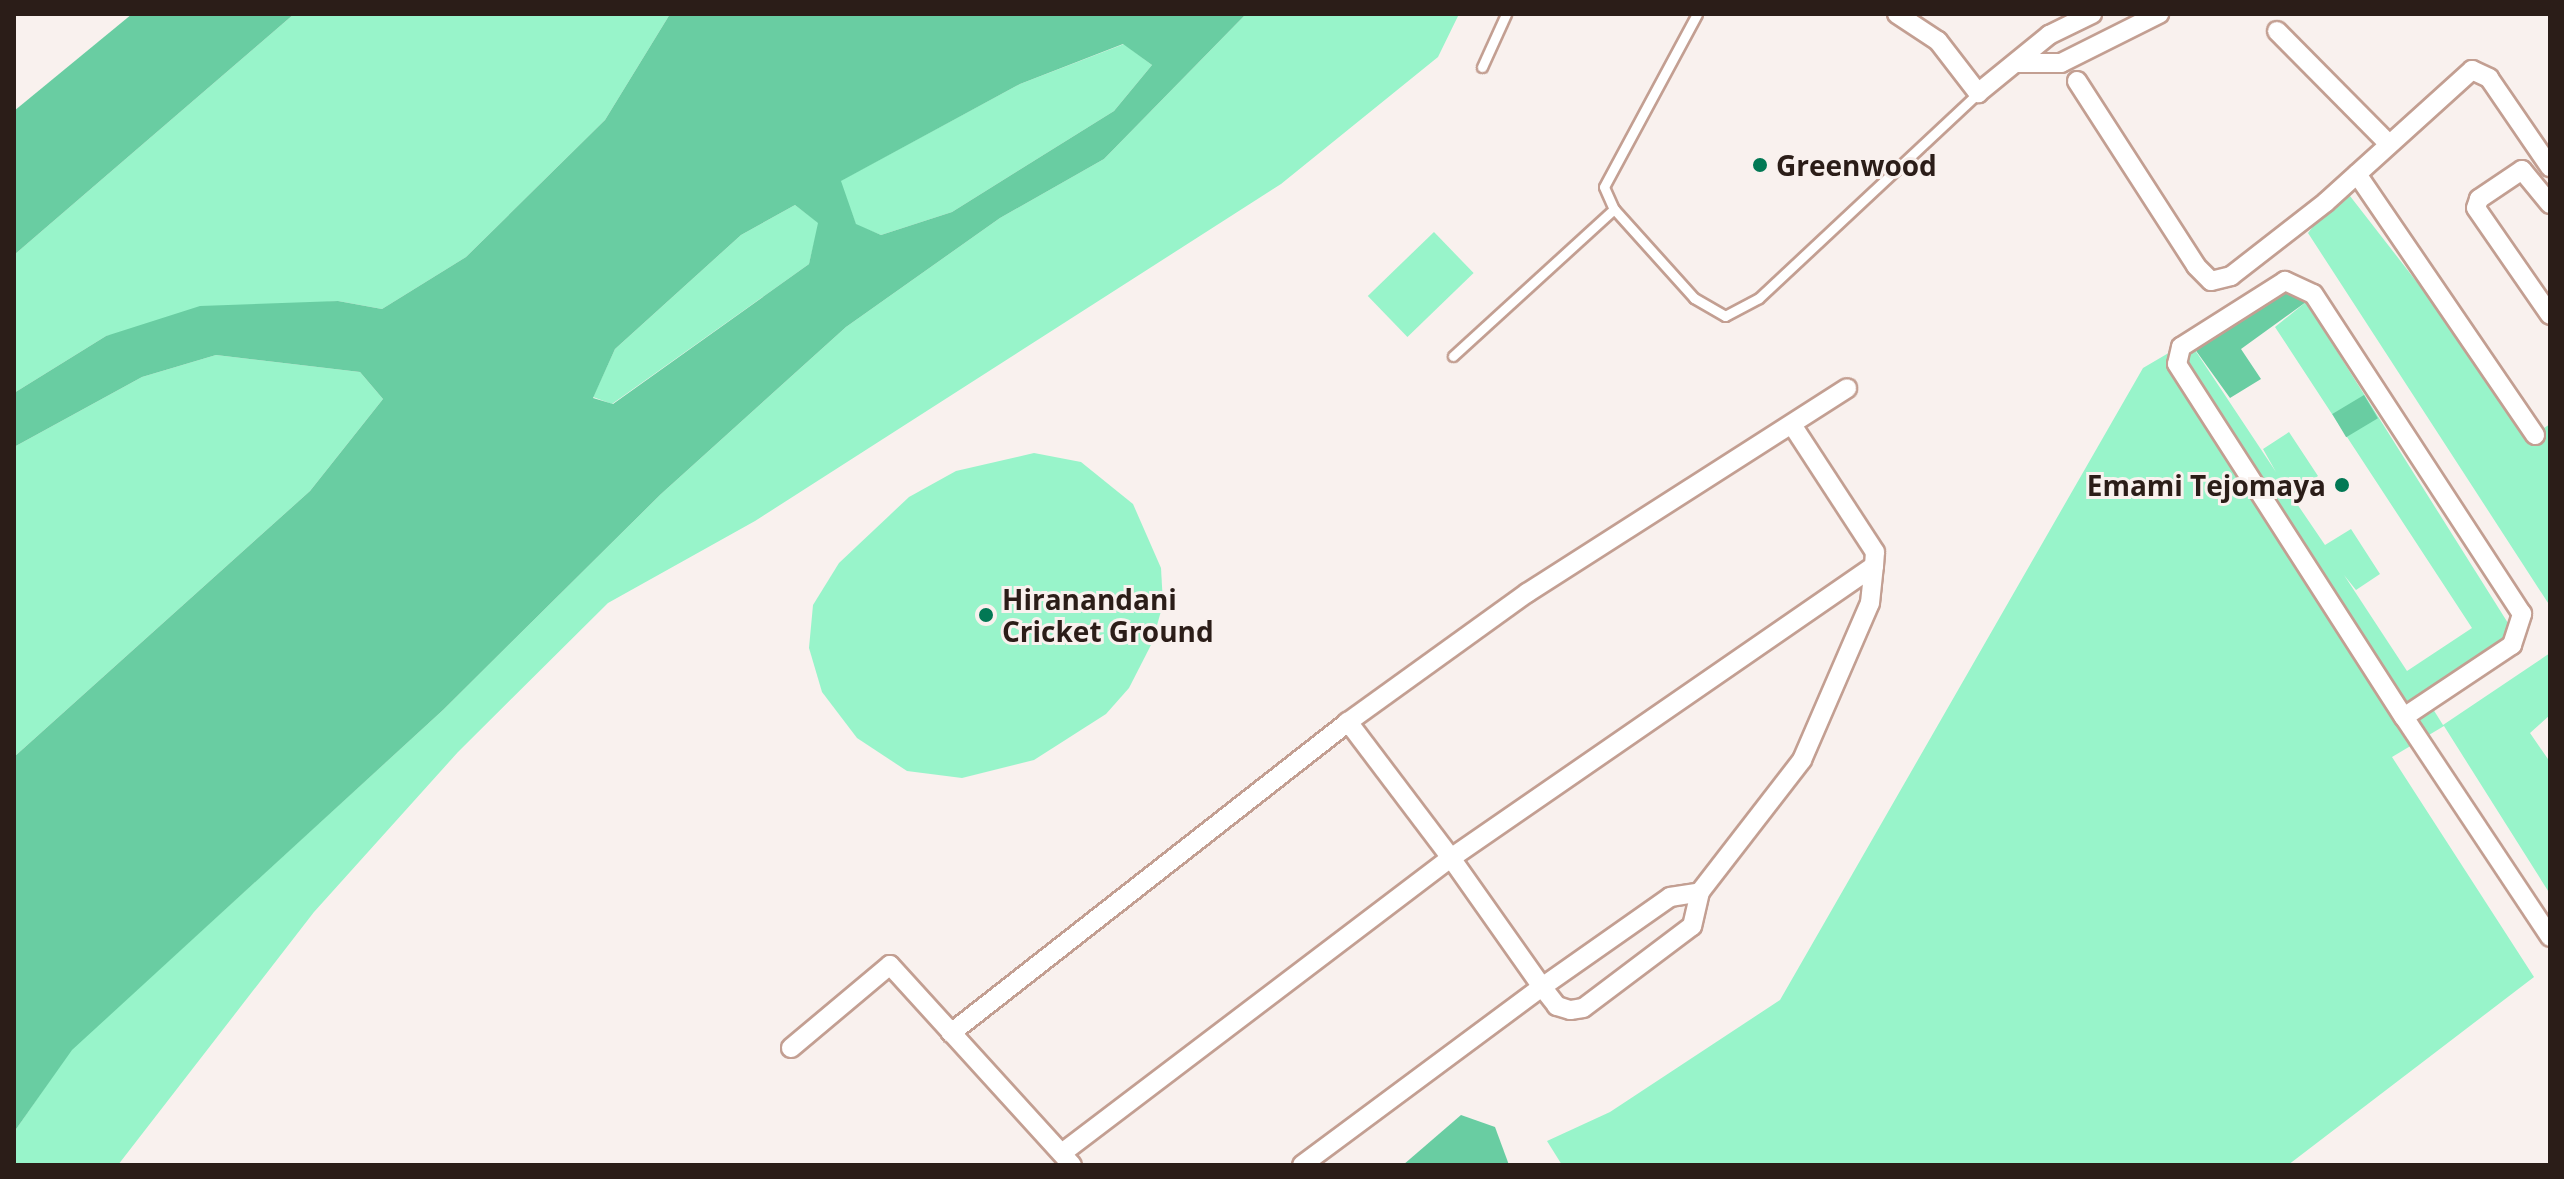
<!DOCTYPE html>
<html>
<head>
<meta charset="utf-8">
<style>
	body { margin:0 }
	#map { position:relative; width:2564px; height:1179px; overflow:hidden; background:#f9f1ee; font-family:"Open Sans",sans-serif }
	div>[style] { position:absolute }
	.green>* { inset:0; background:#98f4ca; transform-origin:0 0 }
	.water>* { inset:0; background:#69cda2; transform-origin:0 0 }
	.roads { filter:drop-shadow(2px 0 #c39f92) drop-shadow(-2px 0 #c39f92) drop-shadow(0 2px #c39f92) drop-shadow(0 -2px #c39f92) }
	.service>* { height:9px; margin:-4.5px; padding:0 4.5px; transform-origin:4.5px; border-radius:4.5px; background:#fff }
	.minor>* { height:18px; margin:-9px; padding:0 9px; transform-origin:9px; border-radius:9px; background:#fff }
	.dots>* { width:22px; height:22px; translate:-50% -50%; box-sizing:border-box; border:4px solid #f9f1ee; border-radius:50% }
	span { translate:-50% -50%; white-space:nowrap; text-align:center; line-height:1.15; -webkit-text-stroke:6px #f9f1ee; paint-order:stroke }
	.poi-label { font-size:28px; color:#2b1d18; font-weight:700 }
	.left { translate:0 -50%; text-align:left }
	.right { translate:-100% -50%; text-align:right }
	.frame { position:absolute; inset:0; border:16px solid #2b1d18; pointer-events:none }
</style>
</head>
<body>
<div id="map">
	<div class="green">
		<i style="clip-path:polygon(294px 14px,670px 14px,605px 120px,466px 257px,382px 309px,338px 301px,285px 306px,106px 336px,14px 393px,14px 255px)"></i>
		<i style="clip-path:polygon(1246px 14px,1459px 14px,1438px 57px,1281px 184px,755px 521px,608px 603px,458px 752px,314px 912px,118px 1165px,14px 1165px,14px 1132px,71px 1050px,443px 710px,661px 494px,846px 327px,1000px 218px,1104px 159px)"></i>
		<i style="clip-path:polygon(1124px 44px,1152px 65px,1114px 111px,952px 212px,881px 235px,856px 225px,840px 181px,1020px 84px)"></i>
		<i style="clip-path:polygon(2343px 187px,2535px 434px,2550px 424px,2550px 606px,2308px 233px)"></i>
		<i style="clip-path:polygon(795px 205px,819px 223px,809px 264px,612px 404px,593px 397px,615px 349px,741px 235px)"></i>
		<i style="left:1434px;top:232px;width:57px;height:92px;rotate:46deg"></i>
		<i style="clip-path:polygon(2306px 302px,2513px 631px,2423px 693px,2443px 725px,2550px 653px,2550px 715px,2530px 733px,2550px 762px,2550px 894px,2444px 726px,2392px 757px,2534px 977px,2288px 1165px,1562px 1165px,1547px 1141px,1610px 1112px,1780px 1000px,2143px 368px,2189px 341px,2276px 472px,2263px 449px,2289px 432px,2318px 476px,2291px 495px,2325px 545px,2351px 529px,2380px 574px,2356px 590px,2344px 575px,2407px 671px,2472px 628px,2275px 327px)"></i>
		<i style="clip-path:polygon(216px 355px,360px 372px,383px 399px,310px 491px,14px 757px,14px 447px,142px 377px)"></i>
		<i style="clip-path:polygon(1034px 453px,1081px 462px,1133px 504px,1161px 568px,1163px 604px,1152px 643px,1129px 688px,1106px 714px,1034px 760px,962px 778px,907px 771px,857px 738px,822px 692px,809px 648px,813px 605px,839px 563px,909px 497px,956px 471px)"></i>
	</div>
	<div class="water">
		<i style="clip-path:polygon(132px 14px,294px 14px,14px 255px,14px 111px)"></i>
		<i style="clip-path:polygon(evenodd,670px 14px,1246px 14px,1104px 159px,1000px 218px,846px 327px,661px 494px,443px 710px,72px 1050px,14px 1132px,14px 757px,310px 491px,383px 399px,360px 372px,216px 355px,142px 377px,14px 447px,14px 393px,106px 336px,200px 306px,338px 301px,382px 309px,466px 257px,605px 120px,670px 14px,1123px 44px,1152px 65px,1114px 111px,952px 212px,881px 235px,856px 224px,841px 181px,1020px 84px,1123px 44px,670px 14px,795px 205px,818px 223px,809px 264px,613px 404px,593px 398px,615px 349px,741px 235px,795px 205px)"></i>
		<i style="clip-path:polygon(2290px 282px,2306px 302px,2241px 349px,2261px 379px,2230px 398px,2189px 341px)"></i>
		<i style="left:2364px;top:395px;width:27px;height:37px;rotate:59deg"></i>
		<i style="clip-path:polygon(1461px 1115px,1495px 1127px,1509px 1165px,1403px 1165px)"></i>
	</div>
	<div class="roads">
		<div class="service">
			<i style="left:1697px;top:14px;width:196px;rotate:118.3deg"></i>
			<i style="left:1604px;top:187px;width:24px;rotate:66deg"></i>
			<i style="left:1614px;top:209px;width:120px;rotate:48deg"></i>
			<i style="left:1694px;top:298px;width:36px;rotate:30deg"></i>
			<i style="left:1725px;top:316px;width:38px;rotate:-28deg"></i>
			<i style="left:1759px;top:298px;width:300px;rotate:-43.1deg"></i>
			<i style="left:1482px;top:67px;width:58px;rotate:-65.6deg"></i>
			<i style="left:1453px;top:356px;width:218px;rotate:-42.4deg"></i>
		</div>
		<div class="minor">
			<i style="left:1897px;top:14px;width:49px;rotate:33.4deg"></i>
			<i style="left:1938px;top:41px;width:66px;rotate:52.4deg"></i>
			<i style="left:1978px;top:93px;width:92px;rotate:-39.2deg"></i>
			<i style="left:2049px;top:35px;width:48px;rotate:-26deg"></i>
			<i style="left:2277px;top:31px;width:159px;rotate:45.3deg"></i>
			<i style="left:2018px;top:63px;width:43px"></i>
			<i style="left:2061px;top:63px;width:110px;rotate:-26.6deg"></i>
			<i style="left:2077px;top:81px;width:220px;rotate:57.2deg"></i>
			<i style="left:2196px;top:266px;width:21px;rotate:45deg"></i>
			<i style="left:2211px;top:281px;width:21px;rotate:-14deg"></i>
			<i style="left:2231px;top:276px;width:120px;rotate:-37.9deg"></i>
			<i style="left:2326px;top:202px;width:197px;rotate:-42.1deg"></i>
			<i style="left:2472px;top:70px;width:19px;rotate:25deg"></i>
			<i style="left:2489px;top:78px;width:108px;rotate:55.6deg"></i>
			<i style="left:2357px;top:174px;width:316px;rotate:55.7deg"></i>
			<i style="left:2550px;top:204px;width:44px;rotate:-129.5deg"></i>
			<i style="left:2522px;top:170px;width:52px;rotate:146deg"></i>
			<i style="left:2479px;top:199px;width:9px;rotate:108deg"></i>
			<i style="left:2476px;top:208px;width:130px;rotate:55.3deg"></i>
			<i style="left:2404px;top:717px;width:130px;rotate:-33.7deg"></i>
			<i style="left:2512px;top:645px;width:33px;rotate:-72deg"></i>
			<i style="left:2522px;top:614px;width:382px;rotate:-123.1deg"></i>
			<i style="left:2313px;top:294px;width:31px;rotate:-155deg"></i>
			<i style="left:2285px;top:281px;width:123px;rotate:147.6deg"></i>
			<i style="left:2181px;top:347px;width:17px;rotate:103deg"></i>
			<i style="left:2177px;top:364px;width:420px;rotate:57.3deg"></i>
			<i style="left:2404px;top:717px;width:264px;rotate:56.4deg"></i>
			<i style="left:1700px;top:892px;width:167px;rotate:-52.3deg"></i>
			<i style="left:1802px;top:760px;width:171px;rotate:-66.6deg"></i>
			<i style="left:1870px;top:603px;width:37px;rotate:-84deg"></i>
			<i style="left:951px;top:1033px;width:504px;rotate:-38.07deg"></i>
			<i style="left:1348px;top:722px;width:221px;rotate:-35.8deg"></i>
			<i style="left:1527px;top:593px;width:380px;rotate:-32.6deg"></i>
			<i style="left:791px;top:1048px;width:129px;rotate:-40deg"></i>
			<i style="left:890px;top:965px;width:270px;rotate:47.7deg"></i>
			<i style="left:1062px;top:1153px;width:488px;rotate:-37.2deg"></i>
			<i style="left:1451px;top:858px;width:171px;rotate:-127.1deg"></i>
			<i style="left:1302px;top:1165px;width:299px;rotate:-36.6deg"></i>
			<i style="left:1542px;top:987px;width:156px;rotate:-35.1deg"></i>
			<i style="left:1670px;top:897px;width:30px;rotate:-9deg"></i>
			<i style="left:1700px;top:892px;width:35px;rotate:103deg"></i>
			<i style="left:1692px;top:926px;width:136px;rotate:143deg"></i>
			<i style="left:1583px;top:1008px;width:13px;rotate:171deg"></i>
			<i style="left:1570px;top:1010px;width:14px;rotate:-163deg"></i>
			<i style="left:1557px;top:1006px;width:24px;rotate:-128deg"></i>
			<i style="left:1542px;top:987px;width:158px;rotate:-125.2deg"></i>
			<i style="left:1451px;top:858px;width:514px;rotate:-34.62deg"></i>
			<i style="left:1874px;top:566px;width:14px;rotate:-86deg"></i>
			<i style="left:1875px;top:552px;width:150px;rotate:-123.1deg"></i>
		</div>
	</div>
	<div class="dots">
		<i style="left:1760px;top:165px;background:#027854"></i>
		<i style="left:2342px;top:485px;background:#027854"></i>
		<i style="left:986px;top:615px;background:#027854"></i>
	</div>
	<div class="poi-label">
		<span class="left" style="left:1776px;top:165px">Greenwood</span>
		<span class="right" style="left:2326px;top:485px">Emami Tejomaya</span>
		<span class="left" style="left:1002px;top:615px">Hiranandani<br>Cricket Ground</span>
	</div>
	<div class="frame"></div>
</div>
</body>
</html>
